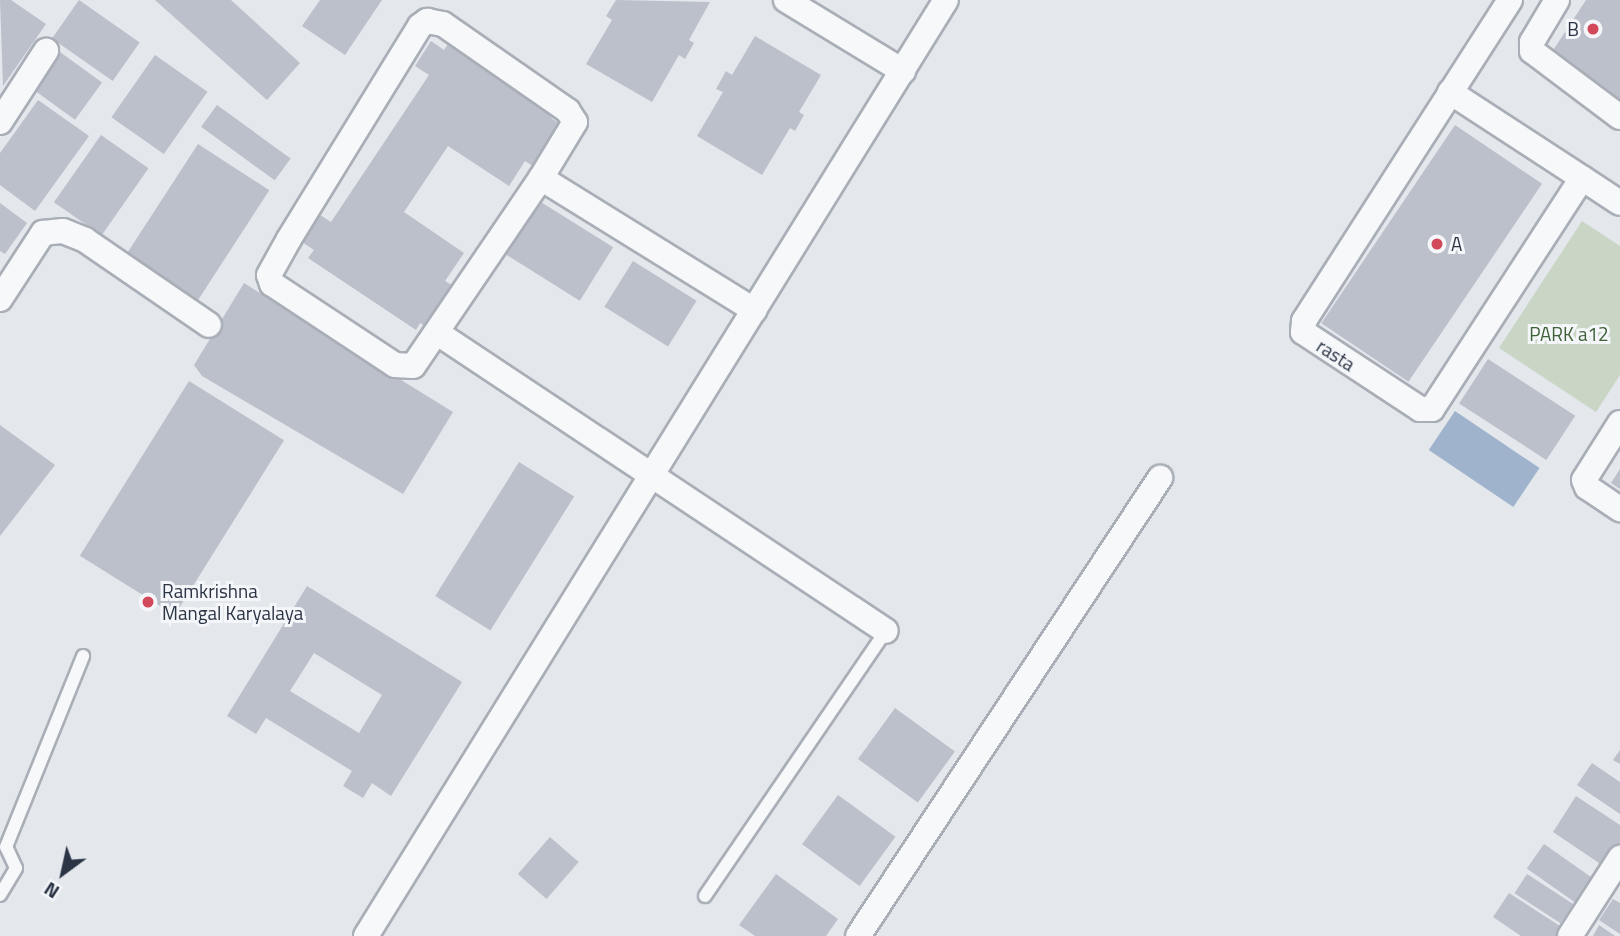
<!DOCTYPE html>
<html>
<head>
<meta charset="utf-8">
<style>
	body { margin:0 }
	#map { position:relative; width:1620px; height:936px; overflow:hidden; background:#e4e7ec; font-family:"Titillium Web",sans-serif }
	div>[style] { position:absolute }
	.green>* { inset:0; background:#c9d6c5 }
	.water>* { inset:0; background:#9fb4cc; transform-origin:0 0 }
	.building>* { inset:0; background:#bbc0ca; transform-origin:0 0 }
	.roads { filter:drop-shadow(2px 0 #a9aeb7) drop-shadow(-2px 0 #a9aeb7) drop-shadow(0 2px #a9aeb7) drop-shadow(0 -2px #a9aeb7) }
	.lane>* { height:12px; margin:-6px; padding:0 6px; transform-origin:6px; border-radius:6px; background:#f7f8fa }
	.street>* { height:24px; margin:-12px; padding:0 12px; transform-origin:12px; border-radius:12px; background:#f7f8fa }
	.dots>* { width:19px; height:19px; translate:-50% -50%; box-sizing:border-box; border:4px solid #f4f6f9; border-radius:50% }
	span { translate:-50% -50%; white-space:nowrap; text-align:center; line-height:1.15; -webkit-text-stroke:6px #f4f6f9; paint-order:stroke }
	.poi-label { font-size:19px; color:#2b3445 }
	.right { translate:-100% -50%; text-align:right }
	.left { translate:0 -50%; text-align:left }
	.park-label { font-size:19px; color:#3f6138 }
	.street-label { font-size:19px; color:#2b3445 }
	.north { position:absolute; left:28px; top:838px; width:70px; height:70px; -webkit-text-stroke:5px #f4f6f9; paint-order:stroke; rotate:213deg; font-size:19px; font-weight:700; line-height:28px; text-align:center; color:#2b3445 }
	.north::after { content:''; display:block; margin:auto; width:24px; height:32px; background:#2b3445; clip-path:polygon(50% 0,100% 100%,50% 72%,0 100%) }
</style>
</head>
<body>
<div id="map">
	<div class="green">
		<i style="clip-path:polygon(1582px 221px,1620px 246px,1620px 375px,1596px 412px,1499px 348px)"></i>
	</div>
	<div class="water">
		<i style="left:1455px;top:411px;width:102px;height:47px;rotate:34deg"></i>
	</div>
	<div class="building">
		<i style="clip-path:polygon(0 0,11px 0,46px 24px,3px 86px)"></i>
		<i style="left:79px;top:0;width:74px;height:47px;rotate:35deg"></i>
		<i style="clip-path:polygon(155px 0,231px 0,300px 63px,267px 100px)"></i>
		<i style="clip-path:polygon(320px 0,382px 0,345px 55px,302px 26px)"></i>
		<i style="clip-path:polygon(616px 0,710px 2px,689px 40px,694px 43px,685px 59px,679px 55px,652px 102px,586px 64px,612px 20px,606px 16px)"></i>
		<i style="clip-path:polygon(1586px 0,1620px 0,1620px 104px,1548px 58px)"></i>
		<i style="clip-path:polygon(755px 36px,821px 75px,799px 112px,804px 115px,795px 131px,790px 128px,762px 175px,697px 136px,723px 92px,716px 89px,726px 71px,732px 75px)"></i>
		<i style="clip-path:polygon(453px 37px,558px 107px,551px 118px,565px 127px,537px 169px,525px 161px,509px 186px,448px 146px,404px 212px,464px 253px,445px 281px,457px 288px,430px 330px,420px 323px,416px 330px,308px 258px,314px 250px,299px 240px,317px 213px,331px 222px,429px 75px,415px 66px,431px 41px,444px 50px)"></i>
		<i style="left:60px;top:52px;width:52px;height:46px;rotate:36deg"></i>
		<i style="left:155px;top:55px;width:64px;height:76px;rotate:35deg"></i>
		<i style="clip-path:polygon(38px 100px,89px 136px,35px 211px,0 185px,0 153px)"></i>
		<i style="left:217px;top:105px;width:91px;height:27px;rotate:36deg"></i>
		<i style="left:1455px;top:125px;width:105px;height:239px;rotate:34deg"></i>
		<i style="left:101px;top:135px;width:58px;height:82px;rotate:35deg"></i>
		<i style="left:198px;top:144px;width:85px;height:137px;rotate:33deg"></i>
		<i style="left:536px;top:199px;width:91px;height:63px;rotate:32deg"></i>
		<i style="clip-path:polygon(0 203px,27px 223px,5px 254px,0 251px)"></i>
		<i style="left:633px;top:261px;width:75px;height:54px;rotate:32deg"></i>
		<i style="clip-path:polygon(244px 283px,453px 412px,403px 494px,202px 376px,194px 365px)"></i>
		<i style="left:1488px;top:359px;width:104px;height:53px;rotate:33deg"></i>
		<i style="left:189px;top:381px;width:112px;height:206px;rotate:32deg"></i>
		<i style="clip-path:polygon(0 425px,55px 465px,0 536px)"></i>
		<i style="left:519px;top:462px;width:65px;height:158px;rotate:32deg"></i>
		<i style="clip-path:polygon(1620px 469px,1620px 489px,1611px 483px)"></i>
		<i style="clip-path:polygon(evenodd,307px 586px,462px 682px,391px 796px,372px 783px,363px 798px,343px 786px,352px 771px,266px 718px,256px 734px,227px 716px,307px 586px,314px 653px,382px 695px,359px 733px,290px 691px,314px 653px)"></i>
		<i style="left:895px;top:708px;width:74px;height:63px;rotate:36deg"></i>
		<i style="clip-path:polygon(1620px 750px,1620px 764px,1613px 760px)"></i>
		<i style="clip-path:polygon(1592px 763px,1620px 782px,1620px 814px,1577px 785px)"></i>
		<i style="left:838px;top:795px;width:71px;height:61px;rotate:36deg"></i>
		<i style="clip-path:polygon(1576px 796px,1620px 825px,1620px 844px,1605px 867px,1553px 832px)"></i>
		<i style="left:550px;top:837px;width:38px;height:49px;rotate:41deg"></i>
		<i style="left:1544px;top:844px;width:60px;height:30px;rotate:35deg"></i>
		<i style="clip-path:polygon(776px 874px,838px 919px,826px 936px,755px 936px,739px 925px)"></i>
		<i style="left:1527px;top:874px;width:55px;height:23px;rotate:33deg"></i>
		<i style="clip-path:polygon(1509px 893px,1563px 928px,1557px 936px,1521px 936px,1493px 917px)"></i>
		<i style="clip-path:polygon(1613px 899px,1620px 903px,1620px 934px,1599px 920px)"></i>
		<i style="clip-path:polygon(1599px 925px,1615px 936px,1593px 936px)"></i>
	</div>
	<div class="roads">
		<div class="lane">
			<i style="left:0;top:895px;width:31px;rotate:-59deg"></i>
			<i style="left:16px;top:868px;width:23px;rotate:-115deg"></i>
			<i style="left:6px;top:847px;width:206px;rotate:-68deg"></i>
			<i style="left:705px;top:896px;width:321px;rotate:-55.7deg"></i>
		</div>
		<div class="street">
			<i style="left:786px;top:0;width:137px;rotate:31.3deg"></i>
			<i style="left:1510px;top:0;width:381px;rotate:122.7deg"></i>
			<i style="left:1304px;top:321px;width:11px;rotate:95deg"></i>
			<i style="left:1303px;top:332px;width:140px;rotate:33.3deg"></i>
			<i style="left:1420px;top:409px;width:12px"></i>
			<i style="left:1432px;top:409px;width:275px;rotate:-57deg"></i>
			<i style="left:1582px;top:178px;width:45px;rotate:33.3deg"></i>
			<i style="left:1557px;top:0;width:49px;rotate:120.8deg"></i>
			<i style="left:1532px;top:42px;width:9px;rotate:90deg"></i>
			<i style="left:1532px;top:51px;width:110px;rotate:36.9deg"></i>
			<i style="left:1450px;top:92px;width:158px;rotate:33.1deg"></i>
			<i style="left:0;top:122px;width:85px;rotate:-57.1deg"></i>
			<i style="left:541px;top:178px;width:227px;rotate:124.2deg"></i>
			<i style="left:413px;top:366px;width:18px;rotate:-177deg"></i>
			<i style="left:395px;top:365px;width:147px;rotate:-146.6deg"></i>
			<i style="left:272px;top:284px;width:9px;rotate:-108deg"></i>
			<i style="left:269px;top:275px;width:41px;rotate:-60.9deg"></i>
			<i style="left:289px;top:239px;width:250px;rotate:-58.4deg"></i>
			<i style="left:420px;top:26px;width:9px;rotate:-36deg"></i>
			<i style="left:427px;top:21px;width:16px;rotate:11deg"></i>
			<i style="left:443px;top:24px;width:152px;rotate:34.8deg"></i>
			<i style="left:568px;top:111px;width:13px;rotate:58deg"></i>
			<i style="left:575px;top:122px;width:66px;rotate:121.3deg"></i>
			<i style="left:541px;top:178px;width:251px;rotate:31.8deg"></i>
			<i style="left:0;top:299px;width:79px;rotate:-56.9deg"></i>
			<i style="left:43px;top:233px;width:20px;rotate:-6deg"></i>
			<i style="left:63px;top:231px;width:24px;rotate:22deg"></i>
			<i style="left:85px;top:240px;width:150px;rotate:34.4deg"></i>
			<i style="left:445px;top:338px;width:529px;rotate:33.6deg"></i>
			<i style="left:1620px;top:423px;width:67px;rotate:122.3deg"></i>
			<i style="left:1584px;top:480px;width:8px;rotate:67deg"></i>
			<i style="left:1587px;top:487px;width:40px;rotate:34deg"></i>
			<i style="left:366px;top:936px;width:1101px;rotate:-58.22deg"></i>
			<i style="left:858px;top:936px;width:549px;rotate:-56.6deg"></i>
			<i style="left:1570px;top:936px;width:93px;rotate:-57.3deg"></i>
		</div>
	</div>
	<div class="dots">
		<i style="left:1593px;top:29px;background:#d1495b"></i>
		<i style="left:1437px;top:244px;background:#d1495b"></i>
		<i style="left:148px;top:602px;background:#d1495b"></i>
	</div>
	<div class="poi-label">
		<span class="right" style="left:1579px;top:29px">B</span>
		<span class="left" style="left:1451px;top:244px">A</span>
		<span class="left" style="left:162px;top:602px">Ramkrishna<br>Mangal Karyalaya</span>
	</div>
	<div class="park-label">
		<span style="left:1569px;top:334px">PARK a12</span>
	</div>
	<div class="street-label">
		<span style="left:1336px;top:355px;rotate:33deg">rasta</span>
	</div>
	<div class="north">N</div>
</div>
</body>
</html>
